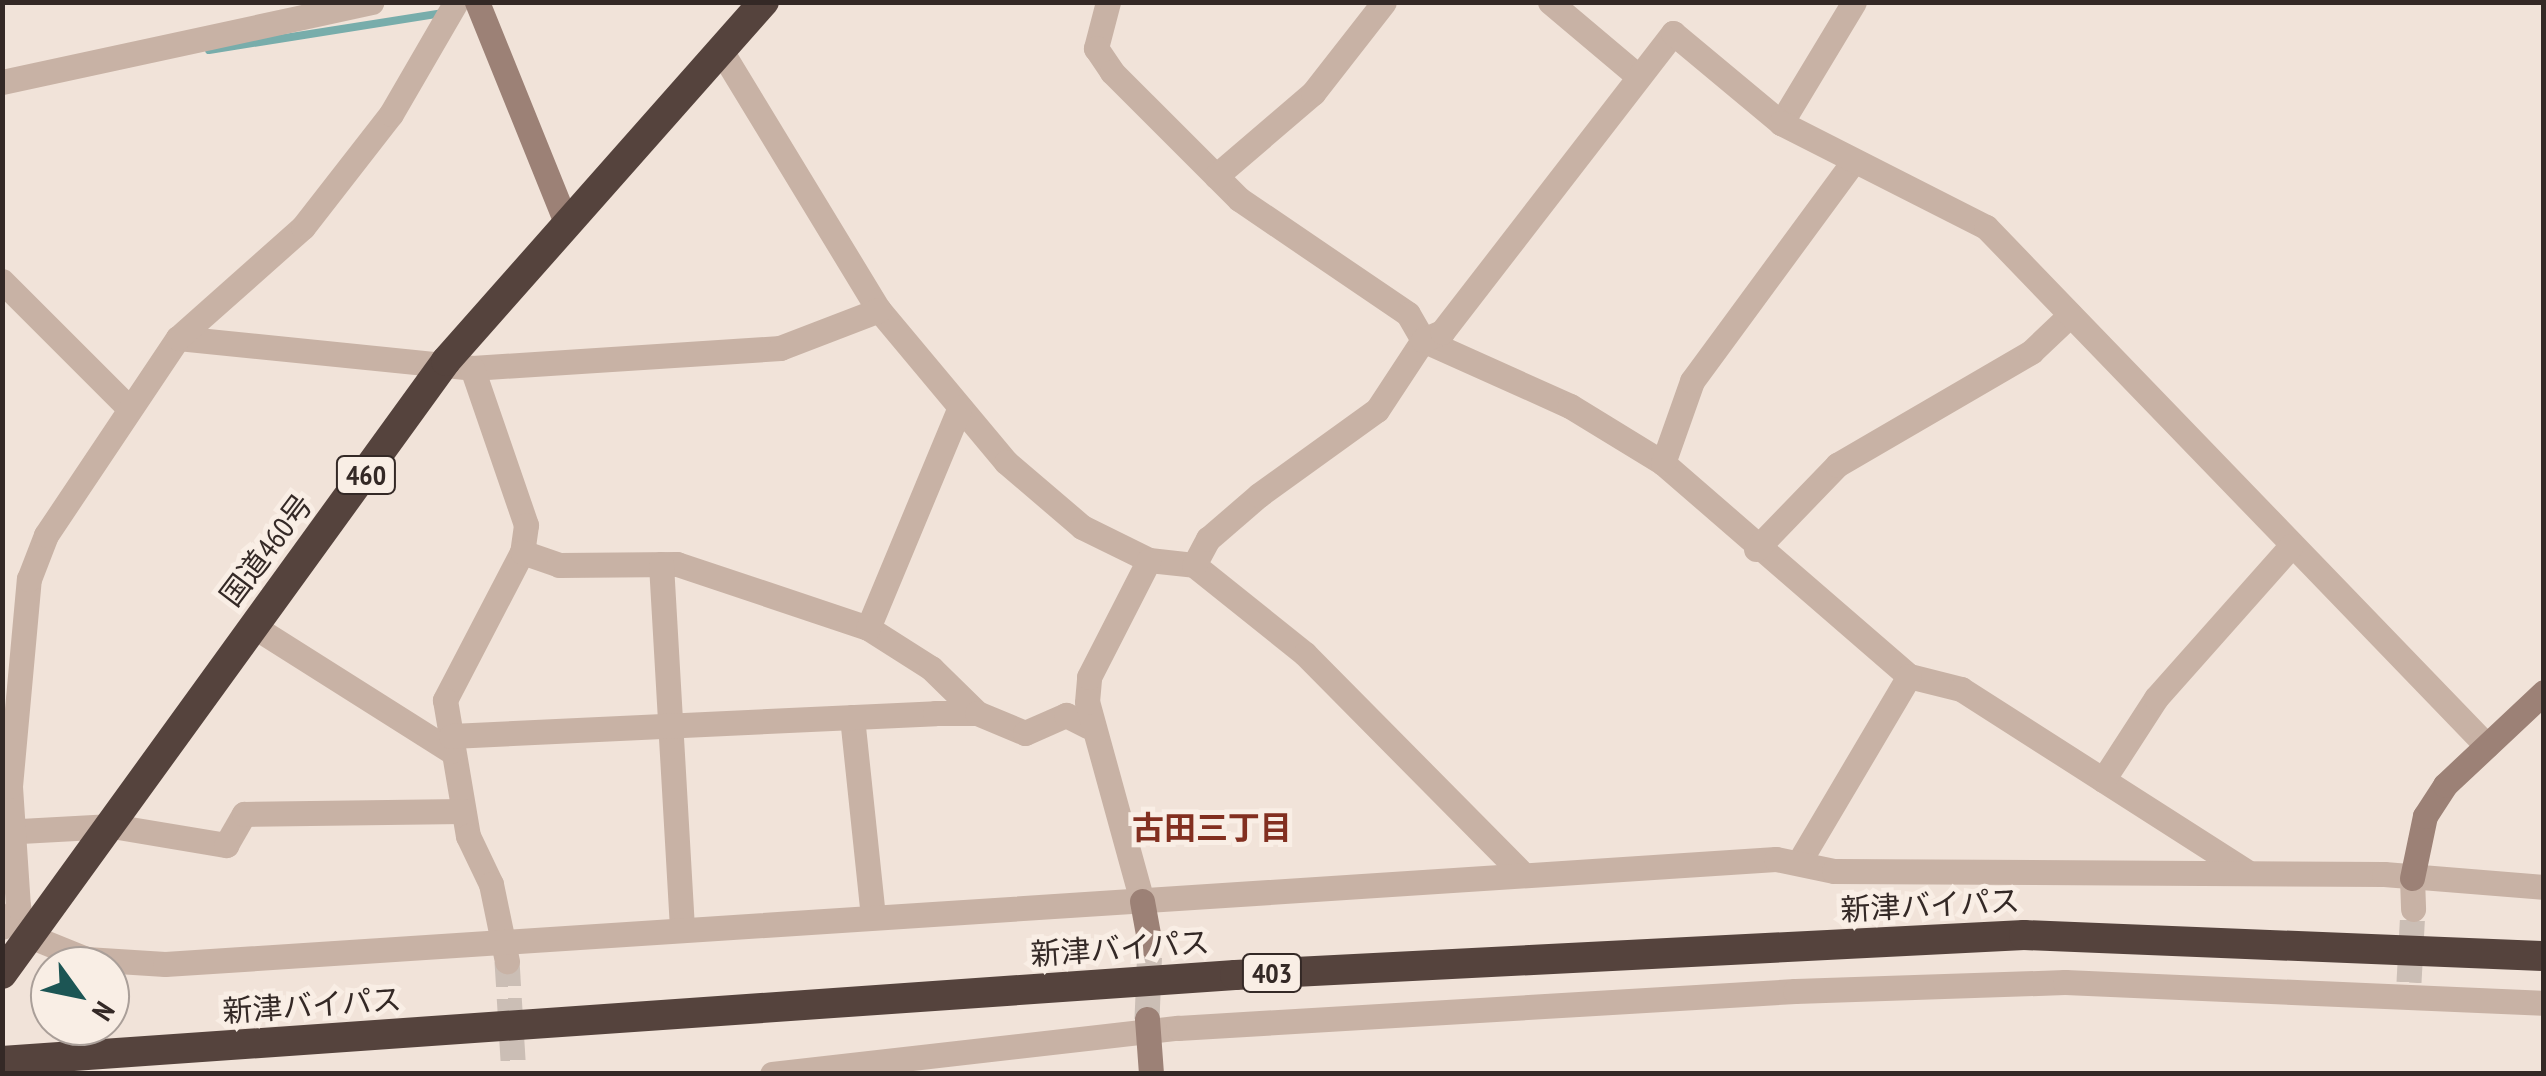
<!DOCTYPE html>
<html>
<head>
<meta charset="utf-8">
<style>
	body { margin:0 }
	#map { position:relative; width:2546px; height:1076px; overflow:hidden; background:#f1e3d9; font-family:"PT Sans Narrow","Noto Sans JP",sans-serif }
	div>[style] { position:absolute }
	.stream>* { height:8px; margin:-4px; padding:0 4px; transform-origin:4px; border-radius:4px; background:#78adab }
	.street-tunnel>* { height:25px; margin-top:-12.5px; transform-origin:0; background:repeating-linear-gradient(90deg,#cbbeb5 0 25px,transparent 0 37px) }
	.secondary-tunnel>* { height:25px; margin-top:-12.5px; transform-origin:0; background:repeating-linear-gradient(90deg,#cbbeb5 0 25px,transparent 0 37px) }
	.street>* { height:25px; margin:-12.5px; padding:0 12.5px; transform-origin:12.5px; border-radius:12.5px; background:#c8b2a5 }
	.secondary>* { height:25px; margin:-12.5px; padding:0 12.5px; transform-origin:12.5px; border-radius:12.5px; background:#9c8176 }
	.highway>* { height:30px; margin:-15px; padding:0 15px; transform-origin:15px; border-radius:15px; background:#55433d }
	span { translate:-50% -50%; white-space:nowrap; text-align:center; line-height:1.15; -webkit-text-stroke:10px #f9eee5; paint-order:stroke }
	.shield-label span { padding:2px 8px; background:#f9eee5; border:2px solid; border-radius:8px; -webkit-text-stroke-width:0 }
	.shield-label { font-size:28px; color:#342926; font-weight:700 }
	.street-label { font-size:30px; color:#342926 }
	.neighbourhood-label { font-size:32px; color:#822f20; font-weight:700 }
	.frame { position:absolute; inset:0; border:5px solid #342926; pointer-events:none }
	.north { position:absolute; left:30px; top:946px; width:100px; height:100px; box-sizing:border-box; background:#f9eee5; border:2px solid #aa9f99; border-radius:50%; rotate:123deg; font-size:28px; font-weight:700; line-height:40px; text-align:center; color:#342926 }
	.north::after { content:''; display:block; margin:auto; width:35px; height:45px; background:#1c5554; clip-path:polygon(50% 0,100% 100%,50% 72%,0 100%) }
</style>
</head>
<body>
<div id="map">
	<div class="stream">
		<i style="left:209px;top:50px;width:236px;rotate:-9deg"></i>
	</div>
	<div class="street-tunnel">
		<i style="left:507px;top:961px;width:113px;rotate:86.5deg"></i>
		<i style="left:2409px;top:982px;width:73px;rotate:-86.9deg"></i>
	</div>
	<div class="secondary-tunnel">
		<i style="left:1147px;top:1019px;width:74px;rotate:-87.7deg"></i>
	</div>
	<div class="street">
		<i style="left:1108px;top:2px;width:48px;rotate:104.6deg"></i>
		<i style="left:1096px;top:48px;width:29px;rotate:56deg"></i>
		<i style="left:1112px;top:72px;width:180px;rotate:45deg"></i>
		<i style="left:1239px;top:199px;width:204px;rotate:34.2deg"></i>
		<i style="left:1408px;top:314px;width:30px;rotate:60deg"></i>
		<i style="left:1423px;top:340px;width:161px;rotate:24.2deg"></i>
		<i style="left:1570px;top:406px;width:109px;rotate:31.5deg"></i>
		<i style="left:1663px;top:463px;width:325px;rotate:40.9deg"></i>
		<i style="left:1909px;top:676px;width:54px;rotate:14deg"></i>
		<i style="left:1961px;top:689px;width:338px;rotate:32.6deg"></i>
		<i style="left:1550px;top:2px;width:116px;rotate:40.1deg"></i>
		<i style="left:720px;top:49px;width:306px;rotate:58.7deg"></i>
		<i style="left:879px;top:310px;width:198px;rotate:50.1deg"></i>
		<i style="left:1006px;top:462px;width:100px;rotate:40.5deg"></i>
		<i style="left:1082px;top:527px;width:75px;rotate:26.2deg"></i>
		<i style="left:1149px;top:560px;width:45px;rotate:6.3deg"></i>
		<i style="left:1194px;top:565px;width:142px;rotate:38.7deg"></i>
		<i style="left:1305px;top:654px;width:305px;rotate:45.3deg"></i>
		<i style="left:2px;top:82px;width:378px;rotate:-12.2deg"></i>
		<i style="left:1781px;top:123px;width:141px;rotate:-58.9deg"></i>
		<i style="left:1216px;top:176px;width:128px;rotate:-40.6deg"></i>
		<i style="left:1313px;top:93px;width:115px;rotate:-52deg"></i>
		<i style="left:2px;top:281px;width:178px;rotate:45deg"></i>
		<i style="left:178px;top:338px;width:296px;rotate:5.8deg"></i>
		<i style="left:472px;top:368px;width:309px;rotate:-3.7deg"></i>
		<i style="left:780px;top:348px;width:106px;rotate:-21deg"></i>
		<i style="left:472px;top:368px;width:166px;rotate:71deg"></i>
		<i style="left:526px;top:525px;width:27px;rotate:98deg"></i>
		<i style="left:522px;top:552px;width:167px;rotate:117.5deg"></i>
		<i style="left:445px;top:700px;width:138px;rotate:80.4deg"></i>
		<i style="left:468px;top:836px;width:53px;rotate:64.4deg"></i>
		<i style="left:491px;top:884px;width:79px;rotate:78.3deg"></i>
		<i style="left:1663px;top:463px;width:87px;rotate:-70.5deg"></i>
		<i style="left:1692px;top:381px;width:272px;rotate:-53.7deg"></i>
		<i style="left:1756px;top:549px;width:117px;rotate:-46deg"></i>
		<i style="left:1837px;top:465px;width:225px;rotate:-30.2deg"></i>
		<i style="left:2031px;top:352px;width:54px;rotate:-43.5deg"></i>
		<i style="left:522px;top:552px;width:39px;rotate:19deg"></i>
		<i style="left:559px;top:565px;width:118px;rotate:-0.5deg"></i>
		<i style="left:677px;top:564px;width:201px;rotate:18.5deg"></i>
		<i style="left:868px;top:628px;width:75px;rotate:32.4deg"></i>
		<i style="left:931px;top:668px;width:64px;rotate:44.4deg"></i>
		<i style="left:661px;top:564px;width:363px;rotate:86.7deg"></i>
		<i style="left:1194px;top:565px;width:30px;rotate:-62deg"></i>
		<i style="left:1208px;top:539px;width:67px;rotate:-40.8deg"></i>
		<i style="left:1259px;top:495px;width:145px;rotate:-35.8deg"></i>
		<i style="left:1377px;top:410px;width:84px;rotate:-56.7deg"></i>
		<i style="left:1423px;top:340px;width:21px;rotate:-23deg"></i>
		<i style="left:1442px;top:332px;width:378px;rotate:-52.3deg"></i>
		<i style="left:1673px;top:33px;width:141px;rotate:39.8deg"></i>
		<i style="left:1781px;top:123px;width:230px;rotate:26.9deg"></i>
		<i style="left:1986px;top:227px;width:721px;rotate:46.01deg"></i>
		<i style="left:253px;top:626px;width:234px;rotate:32.3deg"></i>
		<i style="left:868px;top:628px;width:239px;rotate:-67.4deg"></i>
		<i style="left:852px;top:717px;width:200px;rotate:84deg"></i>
		<i style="left:451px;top:736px;width:485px;rotate:-2.7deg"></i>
		<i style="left:935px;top:713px;width:42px"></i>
		<i style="left:977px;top:713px;width:52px;rotate:22.6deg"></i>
		<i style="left:1025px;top:733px;width:45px;rotate:-23.7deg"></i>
		<i style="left:1066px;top:715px;width:25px;rotate:27deg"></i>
		<i style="left:2103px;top:780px;width:98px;rotate:-57.1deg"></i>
		<i style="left:2156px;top:698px;width:203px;rotate:-48.4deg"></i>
		<i style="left:2px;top:832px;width:110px;rotate:-3.1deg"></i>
		<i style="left:112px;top:826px;width:116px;rotate:9.5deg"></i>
		<i style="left:226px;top:845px;width:36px;rotate:-60deg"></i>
		<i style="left:244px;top:814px;width:219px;rotate:-0.8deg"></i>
		<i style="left:1799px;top:862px;width:216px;rotate:-59.4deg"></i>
		<i style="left:2412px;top:878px;width:31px;rotate:88deg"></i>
		<i style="left:1142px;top:901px;width:206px;rotate:-105.4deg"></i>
		<i style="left:1087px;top:702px;width:25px;rotate:-85deg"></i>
		<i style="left:1089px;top:677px;width:131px;rotate:-62.9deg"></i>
		<i style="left:2px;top:927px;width:26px;rotate:-51deg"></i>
		<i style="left:18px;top:907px;width:121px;rotate:-93.8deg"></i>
		<i style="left:10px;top:786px;width:208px;rotate:-84.8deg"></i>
		<i style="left:29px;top:579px;width:47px;rotate:-68.9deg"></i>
		<i style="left:46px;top:535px;width:237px;rotate:-56.2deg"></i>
		<i style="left:178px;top:338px;width:167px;rotate:-41.6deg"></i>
		<i style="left:303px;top:227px;width:143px;rotate:-52.1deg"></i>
		<i style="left:391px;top:114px;width:129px;rotate:-59.9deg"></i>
		<i style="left:32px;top:937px;width:58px;rotate:22.2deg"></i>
		<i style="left:86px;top:959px;width:79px;rotate:3.6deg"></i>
		<i style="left:165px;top:964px;width:1614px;rotate:-3.73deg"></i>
		<i style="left:1776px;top:859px;width:59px;rotate:11.7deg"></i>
		<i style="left:1834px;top:871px;width:550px;rotate:0.31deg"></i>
		<i style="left:2384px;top:874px;width:161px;rotate:4.6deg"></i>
		<i style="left:772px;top:1074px;width:409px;rotate:-6.5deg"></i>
		<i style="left:1178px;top:1028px;width:618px;rotate:-3.43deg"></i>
		<i style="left:1795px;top:991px;width:270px;rotate:-1.9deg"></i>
		<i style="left:2065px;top:982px;width:479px;rotate:2.5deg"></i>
	</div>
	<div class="secondary">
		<i style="left:477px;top:2px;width:237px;rotate:68deg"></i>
		<i style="left:2412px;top:878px;width:63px;rotate:-78.2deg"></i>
		<i style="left:2425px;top:816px;width:37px;rotate:-57deg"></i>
		<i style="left:2445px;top:785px;width:136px;rotate:-43.2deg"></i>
		<i style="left:1142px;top:901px;width:45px;rotate:79.7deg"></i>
		<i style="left:1147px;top:1019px;width:55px;rotate:85.8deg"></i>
	</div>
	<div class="highway">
		<i style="left:2px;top:974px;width:757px;rotate:-54.08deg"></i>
		<i style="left:446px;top:361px;width:480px;rotate:-48.5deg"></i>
		<i style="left:2px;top:1061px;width:1236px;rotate:-3.99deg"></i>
		<i style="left:1235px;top:975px;width:790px;rotate:-2.9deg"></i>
		<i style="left:2024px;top:935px;width:520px;rotate:2.31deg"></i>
	</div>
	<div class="shield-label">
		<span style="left:366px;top:475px">460</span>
		<span style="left:1272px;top:973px">403</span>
	</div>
	<div class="street-label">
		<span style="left:266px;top:550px;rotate:-53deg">国道460号</span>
		<span style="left:1930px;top:905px;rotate:-3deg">新津バイパス</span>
		<span style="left:1120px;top:948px;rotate:-4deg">新津バイパス</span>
		<span style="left:312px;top:1005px;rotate:-4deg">新津バイパス</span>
	</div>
	<div class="neighbourhood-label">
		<span style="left:1212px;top:827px">古田三丁目</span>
	</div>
	<div class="frame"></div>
	<div class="north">N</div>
</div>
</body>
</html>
